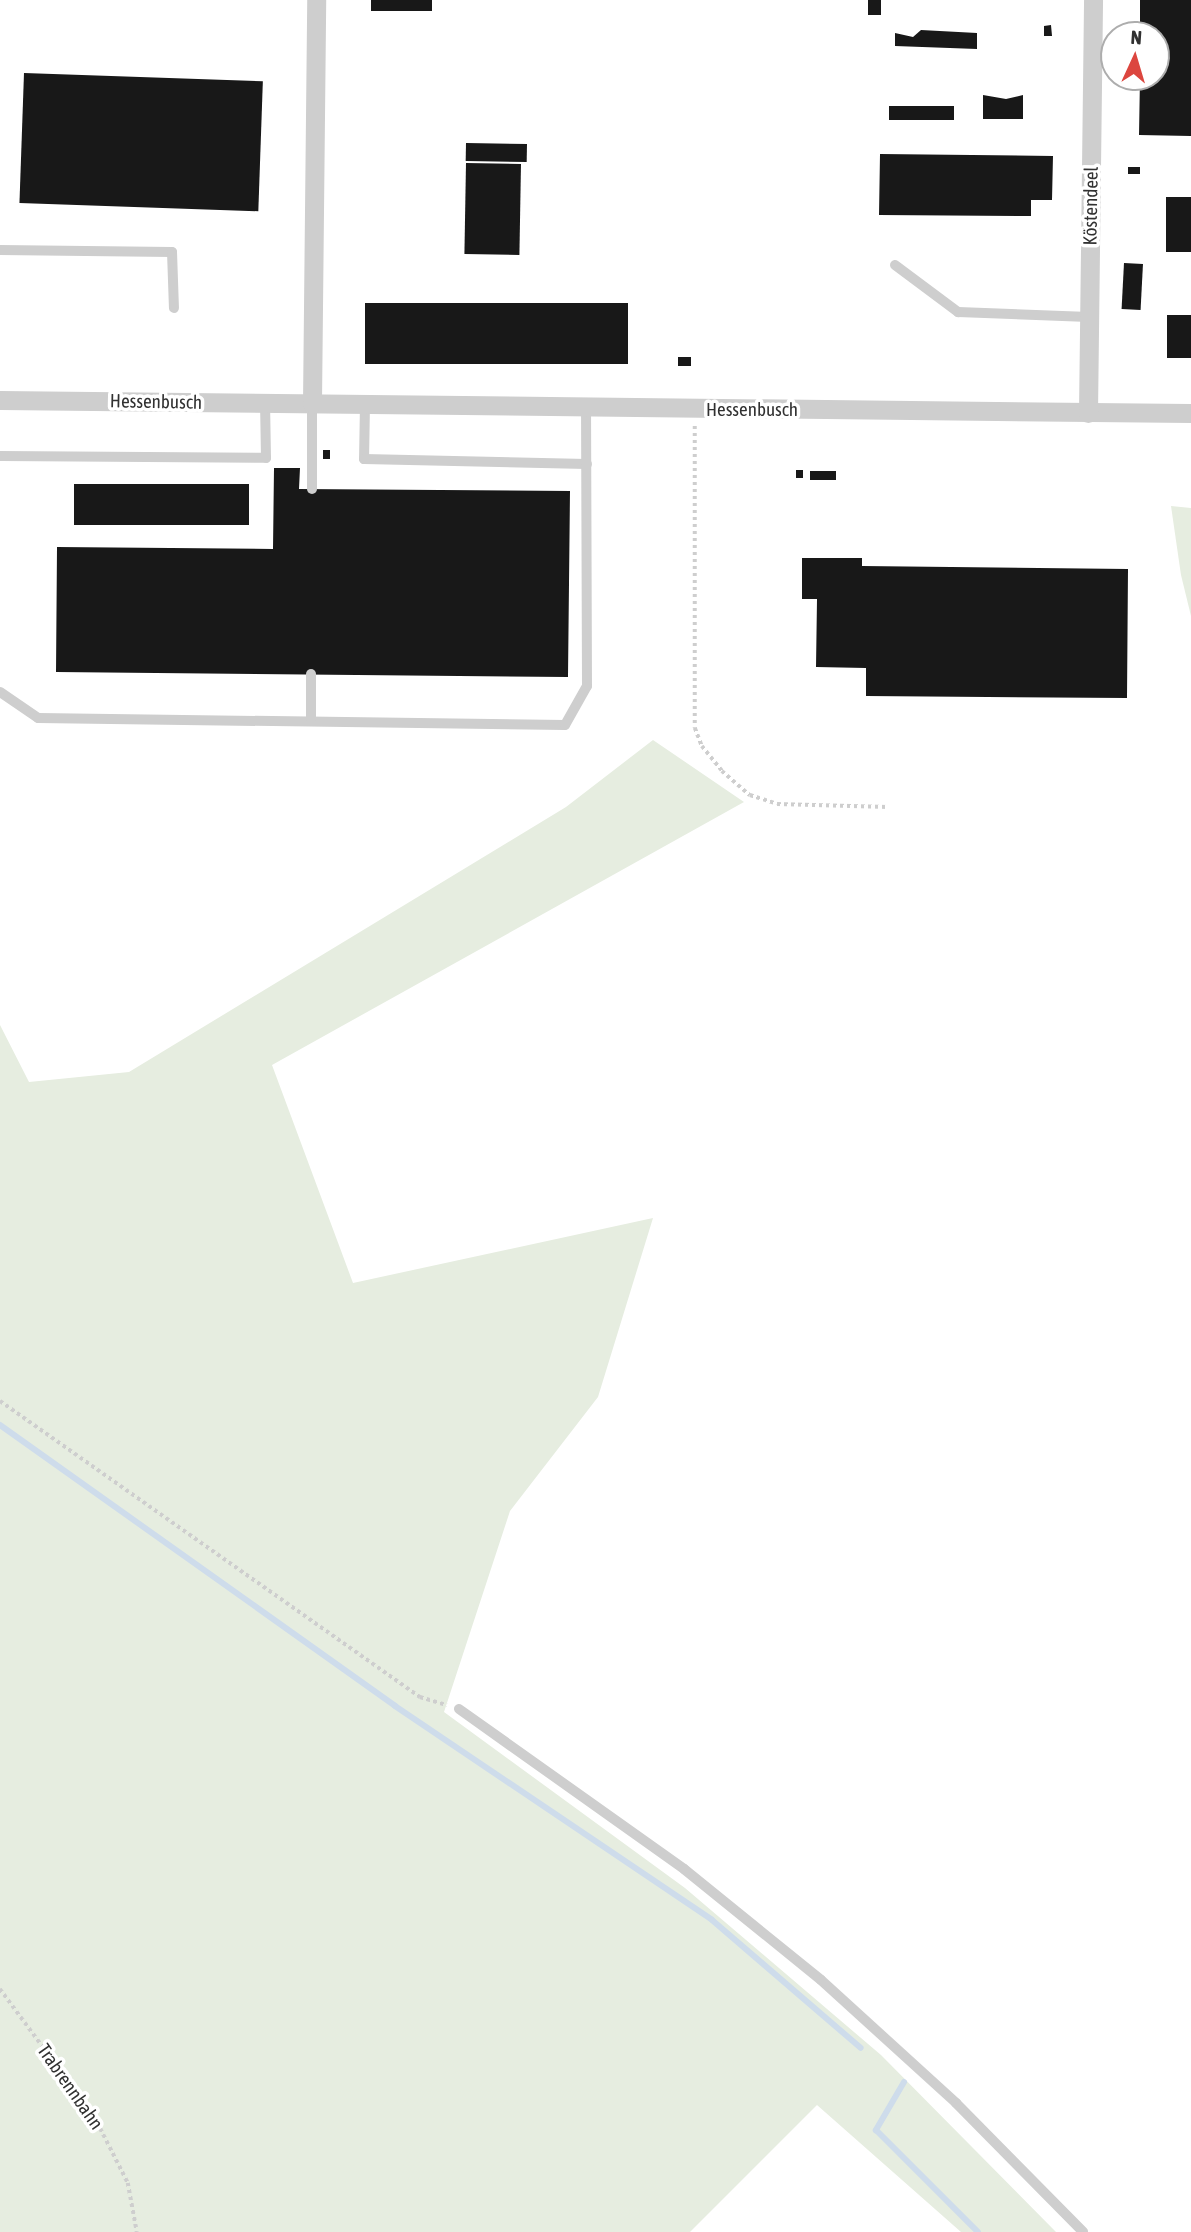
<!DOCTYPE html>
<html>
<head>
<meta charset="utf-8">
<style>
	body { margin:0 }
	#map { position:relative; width:1191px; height:2232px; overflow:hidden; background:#fff; font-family:"Asap Condensed",sans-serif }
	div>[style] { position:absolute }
	.green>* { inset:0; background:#e6ede0 }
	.stream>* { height:6px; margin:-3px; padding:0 3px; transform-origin:3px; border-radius:3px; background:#cedceb }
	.building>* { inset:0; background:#181818; transform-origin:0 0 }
	.path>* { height:3.5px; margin-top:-1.75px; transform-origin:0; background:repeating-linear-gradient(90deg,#cecece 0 3.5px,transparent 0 7px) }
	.service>* { height:10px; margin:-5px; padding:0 5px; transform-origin:5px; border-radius:5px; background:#cecece }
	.minor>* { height:19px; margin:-9.5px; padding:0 9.5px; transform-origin:9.5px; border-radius:9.5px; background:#cecece }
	span { translate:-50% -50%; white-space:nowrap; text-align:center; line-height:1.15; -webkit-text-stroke:7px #fff; paint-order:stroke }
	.street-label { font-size:19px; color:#313131 }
	.north { position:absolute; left:1100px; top:21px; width:70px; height:70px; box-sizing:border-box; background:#fff; border:2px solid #adadad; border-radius:50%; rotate:4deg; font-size:19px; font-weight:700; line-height:28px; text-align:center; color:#313131 }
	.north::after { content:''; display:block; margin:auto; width:24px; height:32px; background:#dc463f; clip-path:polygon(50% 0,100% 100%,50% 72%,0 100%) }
</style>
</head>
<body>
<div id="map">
	<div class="green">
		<i style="clip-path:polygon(1171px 506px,1191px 508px,1191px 616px,1181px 575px)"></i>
		<i style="clip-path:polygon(653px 740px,744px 802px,272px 1065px,353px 1283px,653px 1218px,598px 1397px,510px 1511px,444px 1712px,685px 1888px,881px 2055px,1056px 2232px,961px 2232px,817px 2105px,690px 2232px,0 2232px,0 1025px,29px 1082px,129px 1072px,566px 807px)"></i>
	</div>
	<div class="stream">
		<i style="left:0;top:1425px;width:485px;rotate:35.4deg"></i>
		<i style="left:395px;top:1706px;width:382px;rotate:34deg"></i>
		<i style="left:712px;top:1920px;width:196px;rotate:40.7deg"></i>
		<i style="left:904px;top:2082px;width:56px;rotate:120.3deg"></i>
		<i style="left:876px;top:2130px;width:144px;rotate:45deg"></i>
	</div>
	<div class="building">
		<i style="left:371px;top:0;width:61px;height:11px"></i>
		<i style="left:868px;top:0;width:13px;height:15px"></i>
		<i style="clip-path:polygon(1140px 0,1191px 0,1191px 136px,1139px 135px,1140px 77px,1156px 77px,1156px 35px,1140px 35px)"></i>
		<i style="clip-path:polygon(1051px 25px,1052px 36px,1044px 36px,1044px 26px)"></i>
		<i style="clip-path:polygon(921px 30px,977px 33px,977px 49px,895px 46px,895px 33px,913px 37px)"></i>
		<i style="left:24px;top:73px;width:239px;height:130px;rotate:2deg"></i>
		<i style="clip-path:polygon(983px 95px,1006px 99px,1023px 95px,1023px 119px,983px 119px)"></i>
		<i style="left:889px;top:106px;width:65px;height:14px"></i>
		<i style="left:466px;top:143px;width:61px;height:18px;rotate:1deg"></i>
		<i style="clip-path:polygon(880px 154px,1053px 156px,1052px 200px,1031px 200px,1031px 216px,879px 215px)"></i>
		<i style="left:466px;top:163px;width:55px;height:91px;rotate:1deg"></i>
		<i style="left:1128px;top:167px;width:12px;height:7px"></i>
		<i style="left:1166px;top:197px;width:25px;height:55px"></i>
		<i style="left:1124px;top:263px;width:19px;height:46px;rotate:3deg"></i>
		<i style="left:365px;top:303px;width:263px;height:61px"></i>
		<i style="left:1167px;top:315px;width:24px;height:43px"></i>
		<i style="left:678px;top:357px;width:13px;height:9px"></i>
		<i style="left:323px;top:450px;width:7px;height:9px"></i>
		<i style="clip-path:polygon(274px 468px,300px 468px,299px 489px,570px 491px,568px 677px,56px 672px,57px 547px,273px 549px)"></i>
		<i style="left:796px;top:470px;width:7px;height:8px"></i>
		<i style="left:810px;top:471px;width:26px;height:9px"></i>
		<i style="left:74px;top:484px;width:175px;height:41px"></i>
		<i style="clip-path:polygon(802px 558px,862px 558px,862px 566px,1128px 569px,1127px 698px,866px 696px,866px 668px,816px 667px,817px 599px,802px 599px)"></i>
	</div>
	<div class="path">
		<i style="left:695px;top:426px;width:302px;rotate:90deg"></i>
		<i style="left:695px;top:728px;width:19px;rotate:69deg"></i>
		<i style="left:702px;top:746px;width:32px;rotate:51deg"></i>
		<i style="left:722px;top:771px;width:37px;rotate:41deg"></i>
		<i style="left:750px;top:795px;width:28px;rotate:18deg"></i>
		<i style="left:777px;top:804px;width:111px;rotate:1.5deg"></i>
		<i style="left:0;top:1401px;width:514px;rotate:35.17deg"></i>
		<i style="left:420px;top:1697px;width:28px;rotate:17deg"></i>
		<i style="left:0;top:1989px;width:158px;rotate:53.5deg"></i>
		<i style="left:94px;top:2116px;width:75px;rotate:63.1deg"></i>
		<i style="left:128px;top:2183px;width:50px;rotate:79.6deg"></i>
	</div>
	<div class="service">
		<i style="left:0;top:250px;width:172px;rotate:0.7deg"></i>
		<i style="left:172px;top:252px;width:56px;rotate:88deg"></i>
		<i style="left:895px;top:265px;width:79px;rotate:36.7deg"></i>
		<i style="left:958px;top:312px;width:131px;rotate:2.2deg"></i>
		<i style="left:365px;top:404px;width:55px;rotate:91deg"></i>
		<i style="left:364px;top:459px;width:223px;rotate:1.3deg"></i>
		<i style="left:0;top:456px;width:266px;rotate:0.4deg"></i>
		<i style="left:266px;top:458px;width:55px;rotate:-91deg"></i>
		<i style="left:312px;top:489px;width:86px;rotate:-90deg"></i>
		<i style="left:0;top:692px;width:46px;rotate:34.4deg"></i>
		<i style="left:38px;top:718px;width:527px;rotate:0.76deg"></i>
		<i style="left:565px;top:725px;width:45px;rotate:-60.6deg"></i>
		<i style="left:587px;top:686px;width:277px;rotate:-90.2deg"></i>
		<i style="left:311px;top:719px;width:45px;rotate:-90deg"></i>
		<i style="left:459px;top:1709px;width:276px;rotate:35.4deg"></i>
		<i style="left:684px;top:1869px;width:176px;rotate:39deg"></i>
		<i style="left:821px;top:1980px;width:183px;rotate:42.3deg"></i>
		<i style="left:956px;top:2103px;width:181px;rotate:45.4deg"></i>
	</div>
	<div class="minor">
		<i style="left:0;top:400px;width:1191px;rotate:0.63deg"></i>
		<i style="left:312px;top:403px;width:403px;rotate:-89.4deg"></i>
		<i style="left:1088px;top:413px;width:413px;rotate:-89.3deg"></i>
	</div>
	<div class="street-label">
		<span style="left:1091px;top:206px;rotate:-89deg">Köstendeel</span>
		<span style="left:156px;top:402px;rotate:1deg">Hessenbusch</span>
		<span style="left:752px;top:410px">Hessenbusch</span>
		<span style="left:70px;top:2087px;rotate:55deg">Trabrennbahn</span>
	</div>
	<div class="north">N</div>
</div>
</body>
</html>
